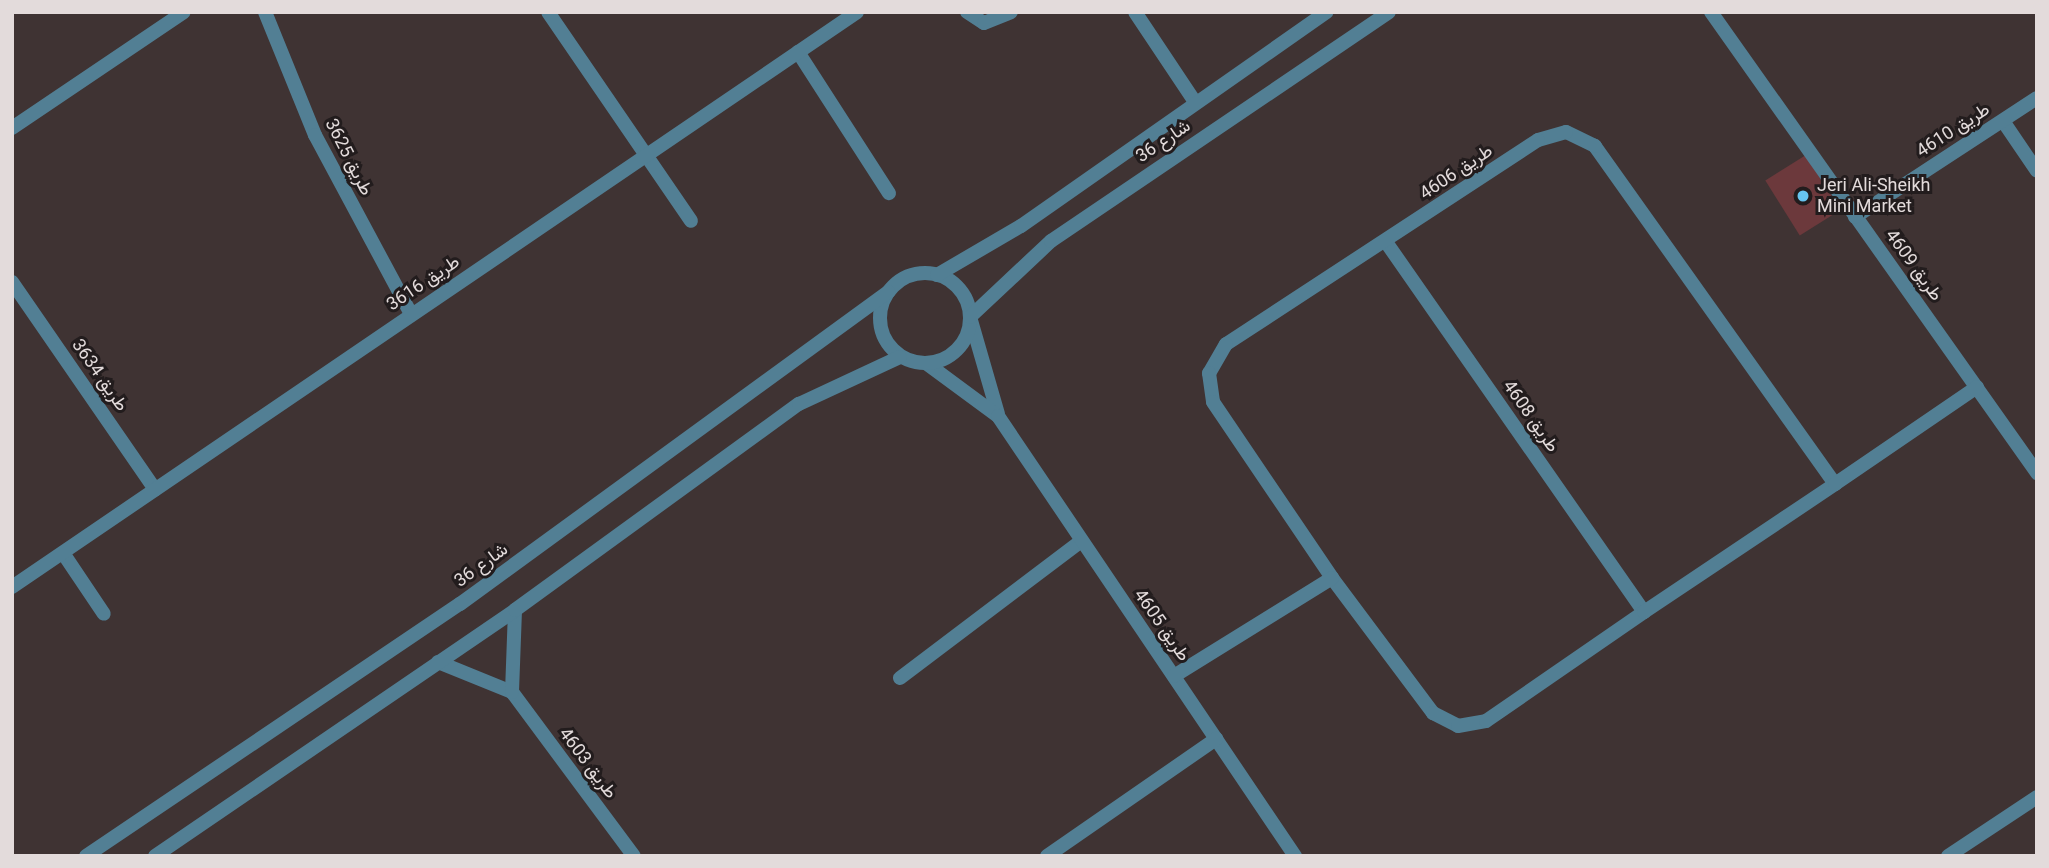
<!DOCTYPE html>
<html>
<head>
<meta charset="utf-8">
<style>
	body { margin:0 }
	#map { position:relative; width:2049px; height:868px; overflow:hidden; background:#3f3333; font-family:Roboto,Vazirmatn,sans-serif }
	div>[style] { position:absolute }
	.building>* { inset:0; background:#6c393c; transform-origin:0 0 }
	.service>* { height:14px; margin:-7px; padding:0 7px; transform-origin:7px; border-radius:7px; background:#527f94 }
	.minor>* { height:14px; margin:-7px; padding:0 7px; transform-origin:7px; border-radius:7px; background:#527f94 }
	.tertiary>* { height:14px; margin:-7px; padding:0 7px; transform-origin:7px; border-radius:7px; background:#527f94 }
	.tertiary>.ring { margin:-7px; padding:0; box-sizing:content-box; background:none; border:14px solid #527f94; border-radius:50% }
	.dots>* { width:19px; height:19px; translate:-50% -50%; box-sizing:border-box; border:4px solid #221c1d; border-radius:50% }
	span { translate:-50% -50%; white-space:nowrap; text-align:center; line-height:1.15; -webkit-text-stroke:6px #221c1d; paint-order:stroke }
	.street-label { font-size:18px; color:#e3dbdb }
	.poi-label { font-size:18px; color:#e3dbdb }
	.left { translate:0 -50%; text-align:left }
	.frame { position:absolute; inset:0; border:14px solid #e3dbdb; pointer-events:none }
</style>
</head>
<body>
<div id="map">
	<div class="building">
		<i style="left:1806px;top:155px;width:65px;height:48px;rotate:58deg"></i>
	</div>
	<div class="service">
		<i style="left:967px;top:12px;width:20px;rotate:33deg"></i>
		<i style="left:984px;top:23px;width:29px;rotate:-22deg"></i>
		<i style="left:1135px;top:12px;width:108px;rotate:56.3deg"></i>
		<i style="left:900px;top:678px;width:227px;rotate:-37.1deg"></i>
	</div>
	<div class="minor">
		<i style="left:265px;top:12px;width:133px;rotate:67.9deg"></i>
		<i style="left:315px;top:135px;width:203px;rotate:61.8deg"></i>
		<i style="left:548px;top:12px;width:253px;rotate:55.6deg"></i>
		<i style="left:1711px;top:12px;width:565px;rotate:54.73deg"></i>
		<i style="left:798px;top:52px;width:168px;rotate:57.2deg"></i>
		<i style="left:2003px;top:121px;width:60px;rotate:55.8deg"></i>
		<i style="left:12px;top:128px;width:207px;rotate:-34deg"></i>
		<i style="left:1855px;top:217px;width:217px;rotate:-33.2deg"></i>
		<i style="left:1386px;top:242px;width:451px;rotate:55.1deg"></i>
		<i style="left:12px;top:282px;width:252px;rotate:55.4deg"></i>
		<i style="left:970px;top:317px;width:101px;rotate:73.9deg"></i>
		<i style="left:926px;top:363px;width:89px;rotate:36.4deg"></i>
		<i style="left:998px;top:416px;width:531px;rotate:55.98deg"></i>
		<i style="left:1835px;top:484px;width:415px;rotate:-125.4deg"></i>
		<i style="left:1595px;top:146px;width:32px;rotate:-154deg"></i>
		<i style="left:1566px;top:132px;width:29px;rotate:164deg"></i>
		<i style="left:1538px;top:140px;width:373px;rotate:146.8deg"></i>
		<i style="left:1226px;top:344px;width:34px;rotate:120deg"></i>
		<i style="left:1209px;top:373px;width:29px;rotate:82deg"></i>
		<i style="left:1213px;top:402px;width:212px;rotate:55.9deg"></i>
		<i style="left:1332px;top:578px;width:169px;rotate:53.2deg"></i>
		<i style="left:1433px;top:713px;width:28px;rotate:27deg"></i>
		<i style="left:1458px;top:726px;width:28px;rotate:-10deg"></i>
		<i style="left:1486px;top:721px;width:192px;rotate:-34.6deg"></i>
		<i style="left:1644px;top:612px;width:230px;rotate:-33.8deg"></i>
		<i style="left:1835px;top:484px;width:172px;rotate:-34.3deg"></i>
		<i style="left:63px;top:553px;width:73px;rotate:56.1deg"></i>
		<i style="left:12px;top:587px;width:1022px;rotate:-34.23deg"></i>
		<i style="left:438px;top:662px;width:80px;rotate:22.1deg"></i>
		<i style="left:512px;top:692px;width:204px;rotate:53.4deg"></i>
		<i style="left:1174px;top:676px;width:186px;rotate:-31.8deg"></i>
		<i style="left:512px;top:692px;width:82px;rotate:-87.9deg"></i>
		<i style="left:1047px;top:856px;width:206px;rotate:-34.7deg"></i>
		<i style="left:1948px;top:856px;width:107px;rotate:-33.5deg"></i>
	</div>
	<div class="tertiary">
		<i class="ring" style="left:880px;top:273px;width:76px;height:76px"></i>
		<i style="left:937px;top:275px;width:97px;rotate:-30.3deg"></i>
		<i style="left:1021px;top:226px;width:373px;rotate:-35deg"></i>
		<i style="left:970px;top:317px;width:111px;rotate:-43.2deg"></i>
		<i style="left:1051px;top:241px;width:408px;rotate:-34.1deg"></i>
		<i style="left:86px;top:856px;width:451px;rotate:-34deg"></i>
		<i style="left:460px;top:604px;width:530px;rotate:-36.09deg"></i>
		<i style="left:155px;top:856px;width:436px;rotate:-34.3deg"></i>
		<i style="left:515px;top:610px;width:351px;rotate:-36deg"></i>
		<i style="left:799px;top:404px;width:111px;rotate:-25deg"></i>
	</div>
	<div class="dots">
		<i style="left:1803px;top:196px;background:#66c4ef"></i>
	</div>
	<div class="street-label">
		<span style="left:1953px;top:130px;rotate:-33deg">طريق 4610</span>
		<span style="left:1163px;top:141px;rotate:-34deg">شارع 36</span>
		<span style="left:349px;top:157px;rotate:63deg">طريق 3625</span>
		<span style="left:1456px;top:172px;rotate:-34deg">طريق 4606</span>
		<span style="left:1914px;top:265px;rotate:54deg">طريق 4609</span>
		<span style="left:423px;top:283px;rotate:-34deg">طريق 3616</span>
		<span style="left:100px;top:375px;rotate:55deg">طريق 3634</span>
		<span style="left:1531px;top:416px;rotate:55deg">طريق 4608</span>
		<span style="left:481px;top:565px;rotate:-36deg">شارع 36</span>
		<span style="left:1162px;top:625px;rotate:55deg">طريق 4605</span>
		<span style="left:588px;top:763px;rotate:53deg">طريق 4603</span>
	</div>
	<div class="poi-label">
		<span class="left" style="left:1817px;top:196px">Jeri Ali-Sheikh<br>Mini Market</span>
	</div>
	<div class="frame"></div>
</div>
</body>
</html>
